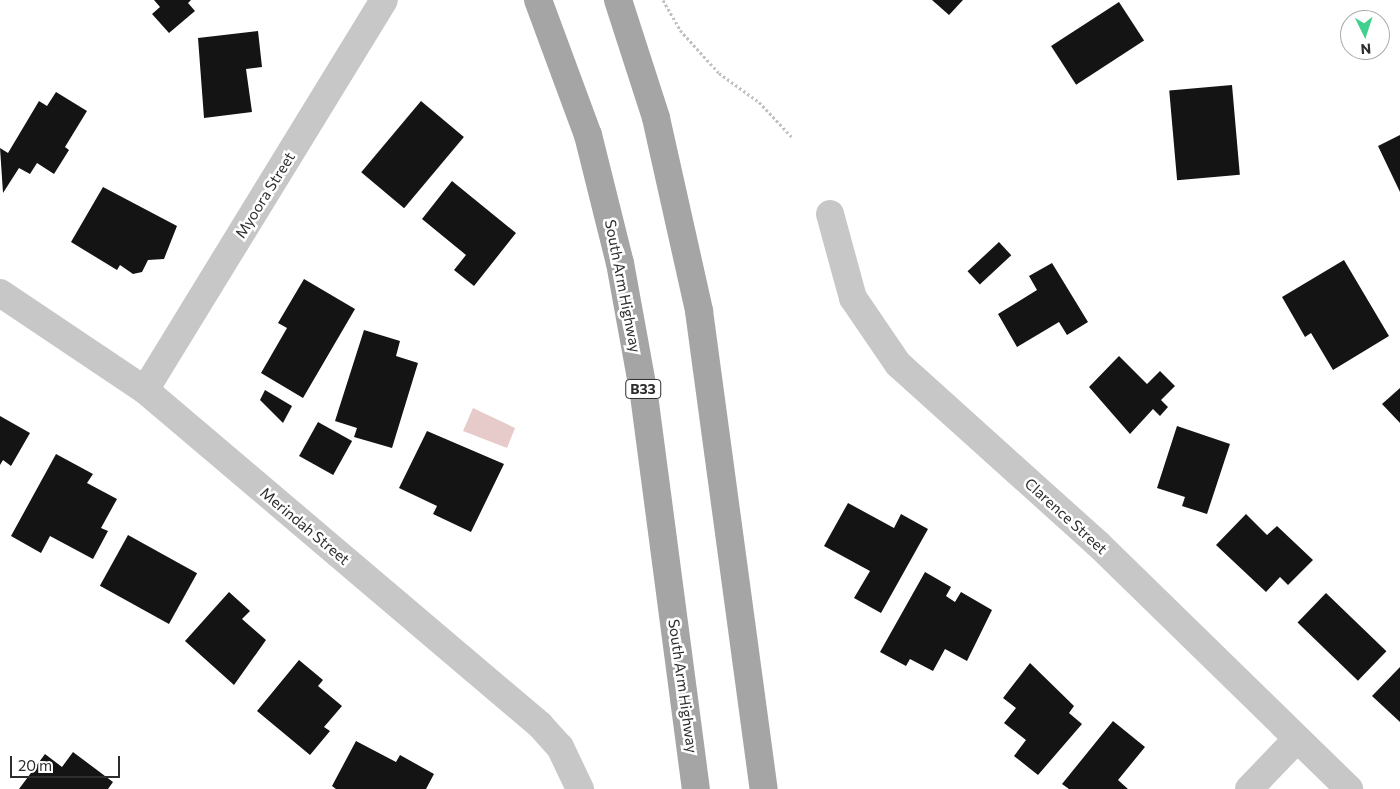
<!DOCTYPE html>
<html>
<head>
<meta charset="utf-8">
<style>
	body { margin:0 }
	#map { position:relative; width:1400px; height:789px; overflow:hidden; background:#fff; font-family:Commissioner,sans-serif }
	div>[style] { position:absolute }
	.water>* { inset:0; background:#e7caca }
	.building>* { inset:0; background:#141414; transform-origin:0 0 }
	.path>* { height:3px; margin-top:-1.5px; transform-origin:0; background:repeating-linear-gradient(90deg,#c1c1c1 0 2.5px,transparent 0 5px) }
	.minor>* { height:28px; margin:-14px; padding:0 14px; transform-origin:14px; border-radius:14px; background:#c7c7c7 }
	.major>* { height:28px; margin:-14px; padding:0 14px; transform-origin:14px; border-radius:14px; background:#a5a5a5 }
	span { translate:-50% -50%; white-space:nowrap; text-align:center; line-height:1.15; -webkit-text-stroke:5px #fff; paint-order:stroke }
	.shield-label span { padding:1px 4px; background:#fff; border:1px solid; border-radius:4px; -webkit-text-stroke-width:0 }
	.shield-label { font-size:14px; color:#2d2d2d; font-weight:700 }
	.street-label { font-size:15px; color:#2d2d2d }
	.north { position:absolute; left:1340px; top:10px; width:50px; height:50px; box-sizing:border-box; background:#fff; border:1px solid #ababab; border-radius:50%; rotate:176deg; font-size:14px; font-weight:700; line-height:20px; text-align:center; color:#2d2d2d }
	.north::after { content:''; display:block; margin:auto; width:18px; height:22px; background:#41d18e; clip-path:polygon(50% 0,100% 100%,50% 72%,0 100%) }
	.scale { position:absolute; left:10px; top:756px; width:110px; height:22px; box-sizing:border-box; border:2px solid #2d2d2d; border-top:0; padding-left:6px; font-size:15px; line-height:18px; white-space:nowrap; color:#2d2d2d; -webkit-text-stroke:4px #fff; paint-order:stroke }
</style>
</head>
<body>
<div id="map">
	<div class="water">
		<i style="clip-path:polygon(473px 408px,515px 428px,507px 448px,463px 431px)"></i>
	</div>
	<div class="building">
		<i style="clip-path:polygon(154px 0,191px 0,188px 3px,195px 11px,169px 33px,152px 14px,160px 7px)"></i>
		<i style="clip-path:polygon(932px 0,963px 0,949px 15px)"></i>
		<i style="left:1119px;top:2px;width:46px;height:81px;rotate:57deg"></i>
		<i style="clip-path:polygon(258px 31px,262px 67px,246px 69px,252px 112px,204px 118px,198px 38px)"></i>
		<i style="left:1232px;top:85px;width:90px;height:63px;rotate:85deg"></i>
		<i style="clip-path:polygon(56px 92px,87px 111px,65px 147px,69px 150px,54px 174px,37px 163px,30px 174px,19px 168px,3px 193px,0 148px,8px 153px,39px 101px,47px 106px)"></i>
		<i style="left:421px;top:101px;width:56px;height:93px;rotate:40deg"></i>
		<i style="clip-path:polygon(1400px 135px,1400px 192px,1378px 146px)"></i>
		<i style="clip-path:polygon(452px 181px,516px 233px,474px 286px,454px 270px,466px 255px,422px 219px)"></i>
		<i style="clip-path:polygon(103px 187px,177px 226px,164px 259px,148px 260px,142px 272px,133px 274px,120px 265px,117px 270px,71px 242px)"></i>
		<i style="left:999px;top:242px;width:18px;height:43px;rotate:47deg"></i>
		<i style="clip-path:polygon(1344px 260px,1389px 336px,1333px 370px,1311px 333px,1305px 337px,1282px 297px)"></i>
		<i style="clip-path:polygon(1052px 263px,1088px 322px,1067px 335px,1059px 322px,1017px 347px,998px 314px,1037px 290px,1029px 276px)"></i>
		<i style="clip-path:polygon(304px 279px,355px 309px,303px 398px,261px 373px,287px 328px,278px 323px)"></i>
		<i style="clip-path:polygon(364px 330px,400px 341px,396px 356px,418px 363px,392px 448px,354px 437px,357px 428px,335px 421px)"></i>
		<i style="clip-path:polygon(1119px 356px,1147px 384px,1160px 371px,1175px 386px,1161px 400px,1168px 407px,1160px 416px,1153px 409px,1130px 434px,1089px 387px)"></i>
		<i style="clip-path:polygon(1400px 388px,1400px 423px,1382px 404px)"></i>
		<i style="clip-path:polygon(265px 390px,292px 406px,283px 423px,260px 400px)"></i>
		<i style="clip-path:polygon(0 416px,30px 433px,11px 466px,3px 460px,0 465px)"></i>
		<i style="left:318px;top:422px;width:39px;height:39px;rotate:29deg"></i>
		<i style="clip-path:polygon(1177px 426px,1230px 444px,1207px 514px,1182px 506px,1185px 497px,1157px 488px)"></i>
		<i style="clip-path:polygon(427px 431px,504px 464px,471px 532px,433px 514px,437px 506px,399px 488px)"></i>
		<i style="clip-path:polygon(56px 454px,93px 474px,87px 483px,117px 499px,101px 528px,108px 531px,93px 559px,50px 536px,41px 553px,11px 536px)"></i>
		<i style="clip-path:polygon(848px 503px,894px 528px,901px 514px,928px 529px,881px 613px,854px 598px,870px 571px,824px 546px)"></i>
		<i style="clip-path:polygon(1246px 514px,1267px 535px,1277px 526px,1313px 560px,1288px 585px,1280px 577px,1266px 592px,1216px 545px)"></i>
		<i style="left:128px;top:535px;width:79px;height:58px;rotate:29deg"></i>
		<i style="clip-path:polygon(925px 572px,951px 587px,946px 596px,955px 602px,961px 592px,992px 610px,967px 661px,945px 649px,933px 671px,910px 659px,906px 666px,880px 652px)"></i>
		<i style="clip-path:polygon(229px 592px,250px 611px,242px 619px,266px 640px,234px 685px,185px 641px)"></i>
		<i style="left:1326px;top:593px;width:84px;height:41px;rotate:44deg"></i>
		<i style="clip-path:polygon(299px 660px,323px 680px,318px 686px,342px 706px,324px 727px,330px 731px,310px 755px,257px 711px)"></i>
		<i style="clip-path:polygon(1030px 663px,1074px 706px,1069px 713px,1082px 724px,1038px 775px,1014px 756px,1026px 740px,1004px 723px,1016px 708px,1003px 698px)"></i>
		<i style="clip-path:polygon(1400px 667px,1400px 722px,1372px 696px)"></i>
		<i style="clip-path:polygon(1113px 721px,1145px 747px,1118px 780px,1128px 789px,1069px 789px,1062px 784px)"></i>
		<i style="clip-path:polygon(356px 741px,396px 762px,400px 755px,434px 774px,426px 789px,336px 789px,332px 786px)"></i>
		<i style="clip-path:polygon(73px 752px,113px 782px,108px 789px,19px 789px,45px 754px,62px 767px)"></i>
	</div>
	<div class="path">
		<i style="left:663px;top:0;width:34px;rotate:60deg"></i>
		<i style="left:680px;top:30px;width:58px;rotate:47.8deg"></i>
		<i style="left:719px;top:73px;width:49px;rotate:35.9deg"></i>
		<i style="left:759px;top:102px;width:48px;rotate:46.7deg"></i>
	</div>
	<div class="minor">
		<i style="left:830px;top:214px;width:87px;rotate:74.7deg"></i>
		<i style="left:853px;top:298px;width:80px;rotate:55.7deg"></i>
		<i style="left:898px;top:364px;width:269px;rotate:42deg"></i>
		<i style="left:1098px;top:544px;width:351px;rotate:44.3deg"></i>
		<i style="left:0;top:293px;width:174px;rotate:33.8deg"></i>
		<i style="left:145px;top:390px;width:518px;rotate:40.3deg"></i>
		<i style="left:540px;top:725px;width:30px;rotate:48deg"></i>
		<i style="left:560px;top:747px;width:47px;rotate:64.5deg"></i>
		<i style="left:145px;top:390px;width:457px;rotate:-58.5deg"></i>
		<i style="left:1249px;top:789px;width:69px;rotate:-46.2deg"></i>
	</div>
	<div class="major">
		<i style="left:538px;top:0;width:144px;rotate:69.7deg"></i>
		<i style="left:588px;top:135px;width:132px;rotate:76deg"></i>
		<i style="left:620px;top:263px;width:134px;rotate:79.7deg"></i>
		<i style="left:644px;top:395px;width:397px;rotate:82.5deg"></i>
		<i style="left:618px;top:0;width:124px;rotate:72.1deg"></i>
		<i style="left:656px;top:118px;width:198px;rotate:77.4deg"></i>
		<i style="left:699px;top:311px;width:482px;rotate:82.3deg"></i>
	</div>
	<div class="shield-label">
		<span style="left:643px;top:389px">B33</span>
	</div>
	<div class="street-label">
		<span style="left:265px;top:195px;rotate:-58deg">Myoora Street</span>
		<span style="left:623px;top:286px;rotate:79deg">South Arm Highway</span>
		<span style="left:1066px;top:516px;rotate:42deg">Clarence Street</span>
		<span style="left:305px;top:526px;rotate:40deg">Merindah Street</span>
		<span style="left:683px;top:686px;rotate:82deg">South Arm Highway</span>
	</div>
	<div class="north">N</div>
	<div class="scale">20 m</div>
</div>
</body>
</html>
